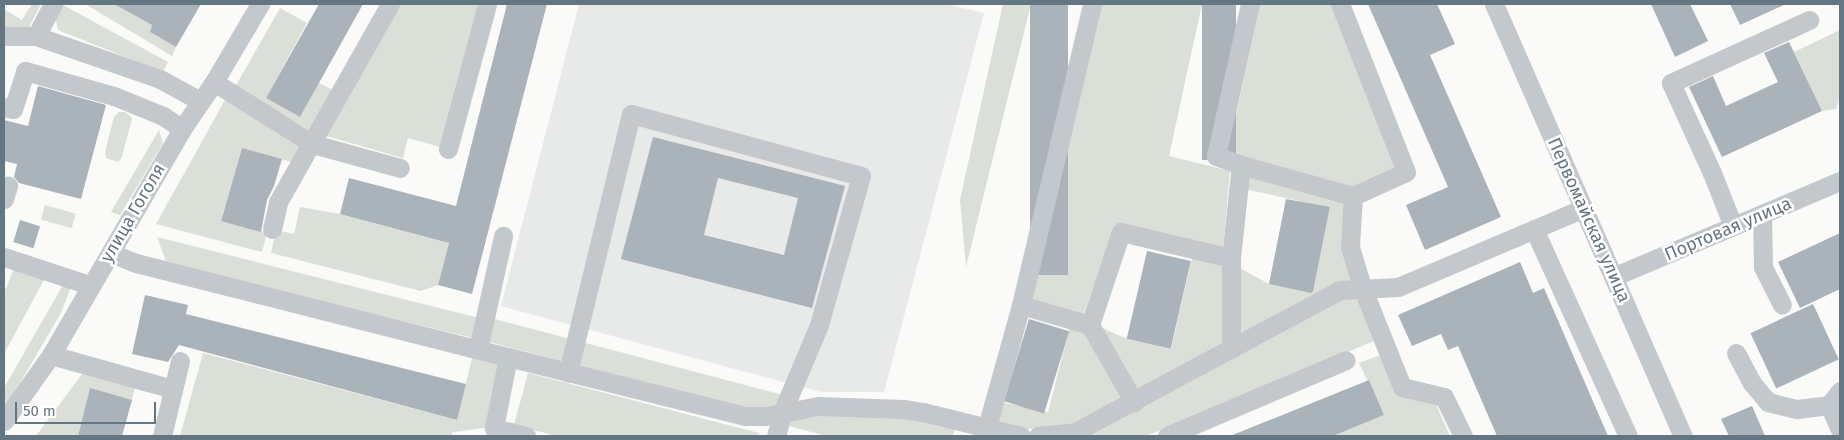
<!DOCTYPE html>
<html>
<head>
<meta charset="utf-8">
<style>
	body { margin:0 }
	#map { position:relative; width:1844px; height:440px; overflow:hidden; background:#fafaf8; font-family:"Fira Sans",sans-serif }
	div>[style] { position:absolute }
	.built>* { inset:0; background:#e8e9e9 }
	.green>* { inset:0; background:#dadfd7; transform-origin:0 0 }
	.building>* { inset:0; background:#aab3b9; transform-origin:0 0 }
	.minor>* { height:19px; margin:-9.5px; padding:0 9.5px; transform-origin:9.5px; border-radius:9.5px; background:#c3c8cc }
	span { translate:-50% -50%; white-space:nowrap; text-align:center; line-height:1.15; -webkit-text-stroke:5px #fff; paint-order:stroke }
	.street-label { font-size:18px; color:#657683 }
	.frame { position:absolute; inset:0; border:5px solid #657683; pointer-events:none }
	.scale { position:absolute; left:15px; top:402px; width:141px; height:22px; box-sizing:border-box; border:2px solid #657683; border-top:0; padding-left:6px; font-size:15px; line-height:18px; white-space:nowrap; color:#657683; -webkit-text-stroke:4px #fff; paint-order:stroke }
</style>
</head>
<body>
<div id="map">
	<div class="built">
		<i style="clip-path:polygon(579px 4px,946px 4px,984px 13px,884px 392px,821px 392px,501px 306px)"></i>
	</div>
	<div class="green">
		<i style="clip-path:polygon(32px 4px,41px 4px,27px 31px,4px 30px,4px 9px,22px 20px)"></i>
		<i style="clip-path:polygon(61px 4px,168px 62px,163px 72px,58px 30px,55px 17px)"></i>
		<i style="clip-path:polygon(85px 4px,114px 4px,152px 25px,150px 32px,176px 47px,172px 56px)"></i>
		<i style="clip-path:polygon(397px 4px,480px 4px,440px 147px,408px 138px,403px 158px,323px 135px)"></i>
		<i style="clip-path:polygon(1003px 4px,1031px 4px,966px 267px,960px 200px)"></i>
		<i style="clip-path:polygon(1102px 4px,1202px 4px,1169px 156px,1230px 171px,1223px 249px,1117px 224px,1083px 315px,1030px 300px)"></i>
		<i style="clip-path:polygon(1260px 4px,1331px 4px,1397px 168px,1356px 188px,1228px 152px)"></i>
		<i style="clip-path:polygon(280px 8px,307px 23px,266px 98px,300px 117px,319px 83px,333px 90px,312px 132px,235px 87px)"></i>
		<i style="clip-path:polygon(1840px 30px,1840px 97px,1836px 109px,1822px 111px,1794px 52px)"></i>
		<i style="clip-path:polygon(225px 100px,305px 145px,295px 163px,242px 148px,221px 220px,267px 233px,262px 252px,156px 224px)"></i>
		<i style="clip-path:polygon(119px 112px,125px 112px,132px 118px,122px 157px,118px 162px,106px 158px,105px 152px,114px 117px)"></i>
		<i style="clip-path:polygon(159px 130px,163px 143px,120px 215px,111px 212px)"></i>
		<i style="clip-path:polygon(1248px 173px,1346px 199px,1352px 282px,1238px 337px,1238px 267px,1269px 284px,1313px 293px,1330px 208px,1245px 189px)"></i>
		<i style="left:45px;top:205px;width:32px;height:15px;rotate:16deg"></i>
		<i style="clip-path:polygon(300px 207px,340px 214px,449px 243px,438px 285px,421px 291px,271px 253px,276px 230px,294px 234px)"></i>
		<i style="clip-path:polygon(157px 237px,479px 318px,473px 338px,167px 264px)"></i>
		<i style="clip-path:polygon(1193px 254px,1225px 261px,1226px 347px,1136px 395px,1098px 326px,1127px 339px,1171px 349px)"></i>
		<i style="clip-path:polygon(14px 268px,46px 276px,4px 354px,4px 289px,6px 289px)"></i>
		<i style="clip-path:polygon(72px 284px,61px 313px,4px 410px,4px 388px,63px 285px)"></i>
		<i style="clip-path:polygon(1356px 296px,1374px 341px,1146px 436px,1083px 436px,1344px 297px)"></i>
		<i style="clip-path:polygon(491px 318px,783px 395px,777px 407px,749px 409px,485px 341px)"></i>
		<i style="clip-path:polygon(1070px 326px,1085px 329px,1125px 399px,1074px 425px,1027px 429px,995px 423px,1000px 402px,1048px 412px)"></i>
		<i style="clip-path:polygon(203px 353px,457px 420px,473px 354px,504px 361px,491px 427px,453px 432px,451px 436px,180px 436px)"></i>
		<i style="clip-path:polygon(1381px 355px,1397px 392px,1436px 405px,1450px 436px,1333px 436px,1384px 415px,1359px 363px)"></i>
		<i style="clip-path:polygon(528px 373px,759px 433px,758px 436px,557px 436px,514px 425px)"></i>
		<i style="clip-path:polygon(82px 374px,135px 387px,132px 400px,90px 389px,78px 436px,36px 436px)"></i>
		<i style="clip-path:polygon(820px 411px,902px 413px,956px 425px,953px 436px,827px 436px,784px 425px,787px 417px)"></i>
	</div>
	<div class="building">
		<i style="clip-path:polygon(114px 4px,201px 4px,176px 47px,150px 32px,152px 25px)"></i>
		<i style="clip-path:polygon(319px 4px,363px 4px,300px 117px,266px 98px)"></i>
		<i style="clip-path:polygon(507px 4px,547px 4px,472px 294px,438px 285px,449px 243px,340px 214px,349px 178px,456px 206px)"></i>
		<i style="left:1030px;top:4px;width:38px;height:271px"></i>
		<i style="left:1202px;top:4px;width:34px;height:156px"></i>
		<i style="clip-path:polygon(1368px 4px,1437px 4px,1455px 44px,1430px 55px,1501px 217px,1425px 250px,1406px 205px,1448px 187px)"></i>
		<i style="clip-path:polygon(1651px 4px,1690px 4px,1708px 41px,1675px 57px)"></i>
		<i style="clip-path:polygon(1730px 4px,1786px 4px,1740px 25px)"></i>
		<i style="clip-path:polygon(1789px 42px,1822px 111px,1722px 157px,1689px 87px,1713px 76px,1726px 106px,1778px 82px,1764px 53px)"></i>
		<i style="clip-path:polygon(38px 86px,106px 105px,81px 199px,19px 183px,14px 177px,17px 164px,4px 161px,4px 120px,28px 126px)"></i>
		<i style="clip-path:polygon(evenodd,653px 137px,845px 186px,812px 308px,621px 259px,653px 137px,718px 178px,798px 198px,784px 255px,704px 235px,718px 178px)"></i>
		<i style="clip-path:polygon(242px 148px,282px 159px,274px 186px,267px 200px,261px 232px,221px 221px)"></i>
		<i style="clip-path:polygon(1286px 199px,1330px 207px,1313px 292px,1311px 293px,1269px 284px)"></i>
		<i style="left:20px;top:220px;width:21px;height:23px;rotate:17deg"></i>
		<i style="clip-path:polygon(1840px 233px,1840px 289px,1800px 308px,1778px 262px)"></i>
		<i style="left:1147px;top:251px;width:45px;height:90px;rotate:13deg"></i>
		<i style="clip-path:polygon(1520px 262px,1533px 293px,1544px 288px,1608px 436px,1497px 436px,1458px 346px,1448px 350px,1441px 334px,1412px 346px,1398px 315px)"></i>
		<i style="clip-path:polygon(145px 295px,188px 305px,186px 314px,466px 384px,457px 420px,179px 345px,168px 362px,132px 354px)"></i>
		<i style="left:1813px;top:304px;width:61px;height:69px;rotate:65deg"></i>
		<i style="left:1029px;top:319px;width:42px;height:86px;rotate:17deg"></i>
		<i style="clip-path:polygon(1369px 380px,1384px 415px,1333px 436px,1230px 436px)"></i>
		<i style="clip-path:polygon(90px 388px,132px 400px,122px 436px,78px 436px)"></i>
		<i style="clip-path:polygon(1752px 406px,1765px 436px,1729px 436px,1721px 419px)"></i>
	</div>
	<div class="minor">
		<i style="left:1494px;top:4px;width:472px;rotate:66.4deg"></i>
		<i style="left:4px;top:36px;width:32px"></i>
		<i style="left:36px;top:36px;width:131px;rotate:19.1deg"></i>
		<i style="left:160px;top:79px;width:46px;rotate:28.8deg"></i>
		<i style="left:36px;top:36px;width:36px;rotate:-62deg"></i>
		<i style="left:214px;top:82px;width:117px;rotate:32.1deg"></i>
		<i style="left:313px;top:144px;width:90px;rotate:15.4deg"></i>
		<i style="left:4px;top:107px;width:9px;rotate:13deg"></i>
		<i style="left:13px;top:109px;width:40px;rotate:-72deg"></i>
		<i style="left:25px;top:71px;width:92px;rotate:15.7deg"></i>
		<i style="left:114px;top:96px;width:53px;rotate:22.2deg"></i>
		<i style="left:163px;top:116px;width:23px;rotate:34deg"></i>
		<i style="left:448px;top:149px;width:150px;rotate:-74.9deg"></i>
		<i style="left:1241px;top:165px;width:116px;rotate:15.5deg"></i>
		<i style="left:1353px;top:196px;width:58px;rotate:-24.4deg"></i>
		<i style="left:1406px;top:172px;width:180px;rotate:-111.4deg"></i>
		<i style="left:1353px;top:196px;width:51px;rotate:93.4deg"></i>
		<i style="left:1350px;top:247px;width:42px;rotate:73.3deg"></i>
		<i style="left:1362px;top:287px;width:108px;rotate:68.2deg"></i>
		<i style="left:1402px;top:387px;width:43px;rotate:13.4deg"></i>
		<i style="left:1444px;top:397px;width:43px;rotate:64deg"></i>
		<i style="left:4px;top:199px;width:14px;rotate:-73deg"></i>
		<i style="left:1762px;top:215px;width:52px;rotate:88.9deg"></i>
		<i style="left:1763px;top:267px;width:42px;rotate:63.4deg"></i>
		<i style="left:1733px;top:226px;width:57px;rotate:-111.6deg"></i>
		<i style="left:1712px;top:173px;width:99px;rotate:-114.5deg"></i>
		<i style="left:1671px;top:83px;width:152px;rotate:-24.5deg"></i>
		<i style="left:272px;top:229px;width:28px;rotate:-77deg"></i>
		<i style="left:278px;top:202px;width:227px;rotate:-60.5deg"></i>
		<i style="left:1534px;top:229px;width:227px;rotate:65.6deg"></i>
		<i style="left:111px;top:253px;width:27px;rotate:22deg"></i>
		<i style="left:136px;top:263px;width:384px;rotate:14.2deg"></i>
		<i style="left:508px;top:357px;width:120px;rotate:14deg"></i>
		<i style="left:624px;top:386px;width:125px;rotate:13.9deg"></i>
		<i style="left:745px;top:416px;width:20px"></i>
		<i style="left:765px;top:416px;width:17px;rotate:-10deg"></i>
		<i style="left:782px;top:413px;width:95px;rotate:-67.2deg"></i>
		<i style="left:819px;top:325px;width:155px;rotate:-74.3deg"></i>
		<i style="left:861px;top:176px;width:238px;rotate:-164.9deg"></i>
		<i style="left:631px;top:114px;width:266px;rotate:103.7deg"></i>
		<i style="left:4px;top:257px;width:89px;rotate:18.2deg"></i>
		<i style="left:1615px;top:276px;width:244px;rotate:-22.9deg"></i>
		<i style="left:1021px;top:305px;width:72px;rotate:16.2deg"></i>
		<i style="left:1090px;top:325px;width:98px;rotate:-71.6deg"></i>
		<i style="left:1121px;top:232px;width:113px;rotate:13.3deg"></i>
		<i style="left:1090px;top:325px;width:89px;rotate:60.3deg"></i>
		<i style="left:478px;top:349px;width:116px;rotate:-77.5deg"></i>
		<i style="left:1231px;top:349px;width:91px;rotate:-90deg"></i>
		<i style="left:1231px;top:258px;width:94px;rotate:-83.9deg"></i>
		<i style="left:1241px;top:165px;width:27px;rotate:-160deg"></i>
		<i style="left:1216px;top:156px;width:156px;rotate:-77.4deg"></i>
		<i style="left:1736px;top:353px;width:34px;rotate:62deg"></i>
		<i style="left:1752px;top:383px;width:25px;rotate:50deg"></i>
		<i style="left:1768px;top:402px;width:30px;rotate:14deg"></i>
		<i style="left:1797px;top:409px;width:32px;rotate:-7deg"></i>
		<i style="left:51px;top:355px;width:127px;rotate:15.6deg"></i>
		<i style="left:508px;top:357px;width:72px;rotate:101.2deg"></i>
		<i style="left:494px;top:428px;width:33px;rotate:14deg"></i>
		<i style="left:1840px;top:391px;width:18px;rotate:128deg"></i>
		<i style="left:1829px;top:405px;width:27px;rotate:66deg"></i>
		<i style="left:4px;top:421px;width:81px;rotate:-54.5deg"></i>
		<i style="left:51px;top:355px;width:261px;rotate:-59.9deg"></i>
		<i style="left:182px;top:129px;width:57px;rotate:-55.8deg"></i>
		<i style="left:214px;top:82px;width:91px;rotate:-59.5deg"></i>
		<i style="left:987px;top:427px;width:127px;rotate:-74.4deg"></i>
		<i style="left:1021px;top:305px;width:309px;rotate:-76.7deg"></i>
		<i style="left:162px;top:436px;width:77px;rotate:-76.5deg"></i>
		<i style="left:776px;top:436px;width:24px;rotate:-75deg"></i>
		<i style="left:782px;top:413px;width:38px;rotate:-11deg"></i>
		<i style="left:819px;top:406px;width:84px;rotate:2deg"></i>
		<i style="left:903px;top:409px;width:20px;rotate:9deg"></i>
		<i style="left:923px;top:412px;width:101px;rotate:13.8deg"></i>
		<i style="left:1038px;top:436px;width:37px;rotate:-6deg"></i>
		<i style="left:1075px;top:432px;width:301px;rotate:-28.2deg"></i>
		<i style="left:1340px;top:290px;width:58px;rotate:-3deg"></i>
		<i style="left:1398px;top:287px;width:202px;rotate:-23deg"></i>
		<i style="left:1167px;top:436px;width:194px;rotate:-23deg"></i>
	</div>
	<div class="street-label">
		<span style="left:133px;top:213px;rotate:-60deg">улица Гоголя</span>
		<span style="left:1589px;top:220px;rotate:66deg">Первомайская улица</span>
		<span style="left:1728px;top:229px;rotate:-23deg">Портовая улица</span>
	</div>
	<div class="frame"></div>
	<div class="scale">50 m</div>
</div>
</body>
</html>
